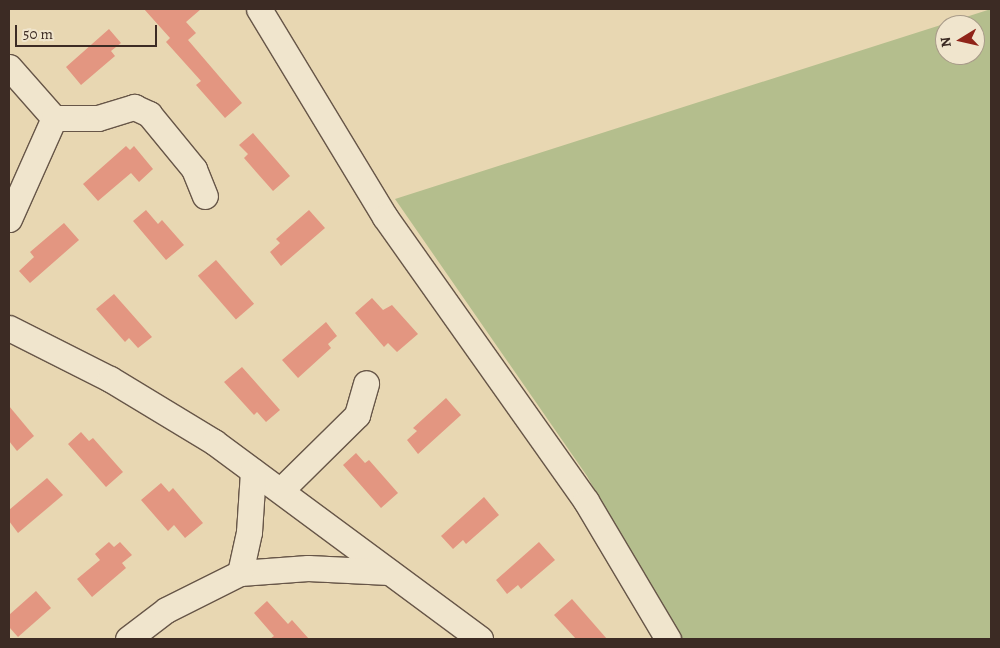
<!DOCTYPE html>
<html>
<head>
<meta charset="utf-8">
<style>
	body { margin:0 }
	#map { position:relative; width:1000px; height:648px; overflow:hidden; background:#e8d7b2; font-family:Alegreya,serif }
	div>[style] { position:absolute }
	.green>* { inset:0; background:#b4be8d }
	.building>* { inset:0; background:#e39681; transform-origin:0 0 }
	.roads { filter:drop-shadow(1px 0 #675648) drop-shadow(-1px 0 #675648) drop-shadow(0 1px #675648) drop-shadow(0 -1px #675648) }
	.minor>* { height:25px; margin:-12.5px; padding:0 12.5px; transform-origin:12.5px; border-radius:12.5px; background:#f0e5cd }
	span { translate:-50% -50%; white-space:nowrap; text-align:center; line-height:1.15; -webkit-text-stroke:5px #f0e5cd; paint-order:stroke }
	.frame { position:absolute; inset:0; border:10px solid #3c2b24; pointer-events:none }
	.north { position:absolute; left:935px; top:15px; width:50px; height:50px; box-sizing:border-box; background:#f0e5cd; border:1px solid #a89b89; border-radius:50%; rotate:261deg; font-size:14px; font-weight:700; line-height:20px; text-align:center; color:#3c2b24 }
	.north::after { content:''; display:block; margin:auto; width:18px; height:22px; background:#8f2418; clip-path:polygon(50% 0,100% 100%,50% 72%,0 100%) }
	.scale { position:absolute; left:15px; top:25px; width:142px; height:22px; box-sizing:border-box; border:2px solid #3c2b24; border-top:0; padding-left:6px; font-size:15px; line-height:18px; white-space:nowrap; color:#3c2b24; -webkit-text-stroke:4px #f0e5cd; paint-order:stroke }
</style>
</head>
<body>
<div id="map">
	<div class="green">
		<i style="clip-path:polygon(evenodd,991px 9px,991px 639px,676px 639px,587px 476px,395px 199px,991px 9px,945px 25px,975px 25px,975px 55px,945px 55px,945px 25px)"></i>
	</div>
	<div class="building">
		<i style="clip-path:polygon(144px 9px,201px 9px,186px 22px,196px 33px,188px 40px,242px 103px,225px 118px,196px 85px,201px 81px,166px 42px,170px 38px)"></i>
		<i style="clip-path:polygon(109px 29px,121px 43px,111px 51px,115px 56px,81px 85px,66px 67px)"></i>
		<i style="clip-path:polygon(253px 133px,290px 176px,273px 191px,244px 158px,248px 154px,239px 145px)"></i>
		<i style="clip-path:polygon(126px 146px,130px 150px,134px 146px,153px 169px,139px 182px,131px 173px,98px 201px,83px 184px)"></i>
		<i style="clip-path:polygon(146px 210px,158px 224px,162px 220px,184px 245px,166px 260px,133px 221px)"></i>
		<i style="clip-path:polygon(309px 210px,325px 228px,281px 266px,270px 252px,280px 243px,276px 239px)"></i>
		<i style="clip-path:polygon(64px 223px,79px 240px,30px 283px,19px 271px,34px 257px,30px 252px)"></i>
		<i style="left:216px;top:260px;width:58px;height:24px;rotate:49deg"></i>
		<i style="clip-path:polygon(114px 294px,152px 337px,138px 348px,129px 338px,125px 342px,96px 309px)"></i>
		<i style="clip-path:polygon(372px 298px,383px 310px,392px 305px,418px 334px,397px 352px,388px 343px,384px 347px,355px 313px)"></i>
		<i style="clip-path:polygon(326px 322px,337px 336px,328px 344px,331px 348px,298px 378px,282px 360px)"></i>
		<i style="clip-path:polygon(242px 367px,280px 410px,266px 422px,257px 412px,254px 415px,224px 382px)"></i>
		<i style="clip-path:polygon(446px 398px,461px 415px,418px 454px,407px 440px,417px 431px,413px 428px)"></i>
		<i style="clip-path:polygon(9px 406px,34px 436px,17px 451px,9px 441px)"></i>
		<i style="clip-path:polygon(81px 432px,89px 441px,93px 438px,123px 472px,106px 487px,68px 444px)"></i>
		<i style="clip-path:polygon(356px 453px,365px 463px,369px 460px,398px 493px,381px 508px,343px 465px)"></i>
		<i style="clip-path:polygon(47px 478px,63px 495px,18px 533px,9px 521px,9px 510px)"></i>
		<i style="clip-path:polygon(161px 483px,169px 492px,173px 488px,203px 523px,185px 538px,174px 525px,168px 531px,141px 500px)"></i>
		<i style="clip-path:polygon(484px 497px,499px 515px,466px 544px,463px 540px,453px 549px,441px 536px)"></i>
		<i style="clip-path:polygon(109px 542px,114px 547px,120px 542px,132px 555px,122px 563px,126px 568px,92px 597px,77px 579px,100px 560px,95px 554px)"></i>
		<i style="clip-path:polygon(539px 542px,555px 560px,521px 589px,518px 585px,507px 594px,496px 580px)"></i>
		<i style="clip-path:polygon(36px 591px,51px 608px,18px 637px,9px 627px,9px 615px)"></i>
		<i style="clip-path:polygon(572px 599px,607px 639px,576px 639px,554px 615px)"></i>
		<i style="clip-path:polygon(267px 601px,288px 624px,292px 620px,309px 639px,270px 639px,274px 636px,254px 613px)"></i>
	</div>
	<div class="roads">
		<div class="minor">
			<i style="left:259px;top:9px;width:243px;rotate:58.8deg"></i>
			<i style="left:385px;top:217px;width:348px;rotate:54.7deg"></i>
			<i style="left:586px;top:501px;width:161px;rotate:59.3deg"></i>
			<i style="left:9px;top:67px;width:68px;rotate:48.6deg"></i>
			<i style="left:9px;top:219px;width:111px;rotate:-66deg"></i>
			<i style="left:54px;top:118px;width:44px"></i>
			<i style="left:98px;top:118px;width:38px;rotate:-17deg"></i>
			<i style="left:134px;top:107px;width:17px;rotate:25deg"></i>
			<i style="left:149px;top:114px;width:71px;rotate:50.7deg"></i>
			<i style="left:194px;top:169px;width:29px;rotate:68deg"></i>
			<i style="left:9px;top:328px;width:113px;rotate:26.8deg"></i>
			<i style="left:110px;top:379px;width:122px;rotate:31.2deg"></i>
			<i style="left:214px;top:442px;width:331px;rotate:36.5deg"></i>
			<i style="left:281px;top:490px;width:107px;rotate:-44.6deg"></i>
			<i style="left:357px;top:415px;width:33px;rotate:-74deg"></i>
			<i style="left:240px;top:573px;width:68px;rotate:-4.2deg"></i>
			<i style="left:308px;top:568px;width:81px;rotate:2.8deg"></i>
			<i style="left:128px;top:639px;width:48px;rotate:-37.3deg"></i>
			<i style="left:166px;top:610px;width:83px;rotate:-26.6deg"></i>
			<i style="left:240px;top:573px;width:42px;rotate:-77.6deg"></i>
			<i style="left:249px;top:532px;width:61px;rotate:-86.2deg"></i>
		</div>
	</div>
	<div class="frame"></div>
	<div class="north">N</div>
	<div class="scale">50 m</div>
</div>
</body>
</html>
